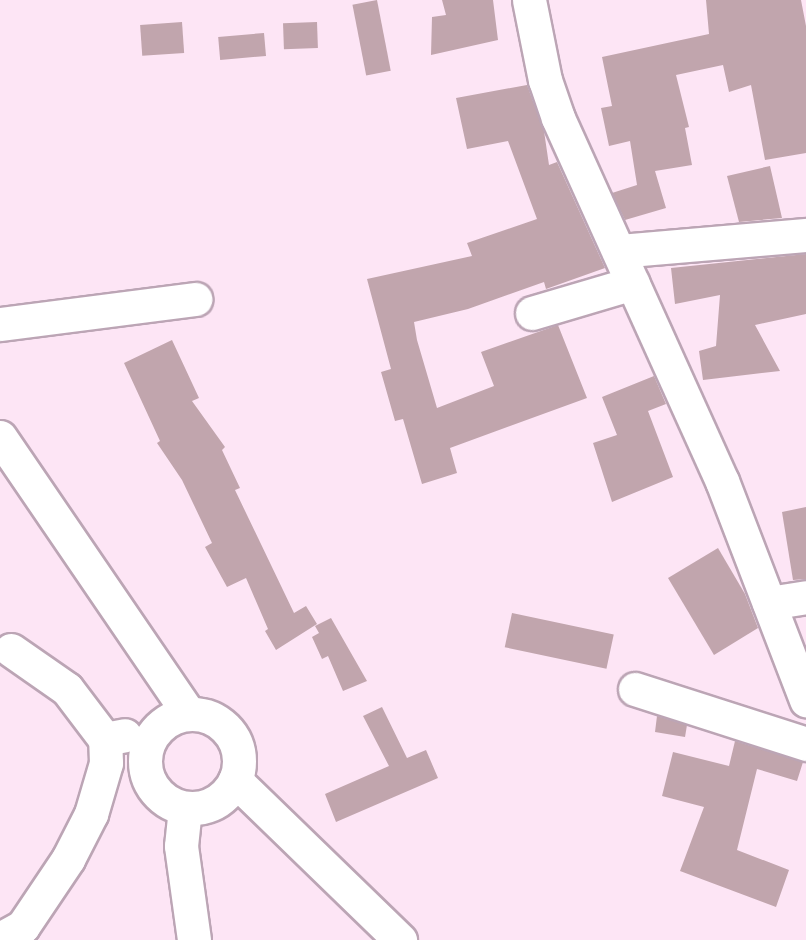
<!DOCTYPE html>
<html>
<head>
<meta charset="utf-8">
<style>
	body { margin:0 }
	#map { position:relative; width:806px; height:940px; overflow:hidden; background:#fde5f5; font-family:Mulish,sans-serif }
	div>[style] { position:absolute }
	.building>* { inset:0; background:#c1a5ad; transform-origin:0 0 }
	.roads { filter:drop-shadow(2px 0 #bca5b5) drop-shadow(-2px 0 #bca5b5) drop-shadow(0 2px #bca5b5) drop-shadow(0 -2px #bca5b5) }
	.minor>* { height:33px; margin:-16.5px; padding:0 16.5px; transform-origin:16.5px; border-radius:16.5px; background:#fff }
	.minor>.ring { margin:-16.5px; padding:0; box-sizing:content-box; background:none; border:33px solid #fff; border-radius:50% }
	span { translate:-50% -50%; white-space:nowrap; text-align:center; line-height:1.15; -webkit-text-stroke:6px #fde5f5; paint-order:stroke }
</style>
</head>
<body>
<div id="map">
	<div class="building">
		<i style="left:377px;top:0;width:72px;height:25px;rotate:79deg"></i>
		<i style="clip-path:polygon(442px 0,493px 0,498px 40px,431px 55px,432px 17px,446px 15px)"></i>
		<i style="clip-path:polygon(706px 0,801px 0,806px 26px,806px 153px,765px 160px,751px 85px,729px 92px,723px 65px,676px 75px,689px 127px,685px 128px,692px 165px,655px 171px,666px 208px,625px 220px,612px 193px,637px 185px,630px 141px,609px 146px,601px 108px,612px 106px,602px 57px,709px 34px)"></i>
		<i style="left:182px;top:22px;width:31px;height:42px;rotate:86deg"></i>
		<i style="left:317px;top:22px;width:26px;height:34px;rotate:88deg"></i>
		<i style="left:264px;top:33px;width:23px;height:46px;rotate:85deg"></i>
		<i style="clip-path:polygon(527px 85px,544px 131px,549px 165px,557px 162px,605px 268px,546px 289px,544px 282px,468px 309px,414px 322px,417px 340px,437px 408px,494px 386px,481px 352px,558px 325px,587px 398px,450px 448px,457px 473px,422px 484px,403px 419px,395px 421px,381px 372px,391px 369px,367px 279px,472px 256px,467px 243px,537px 219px,508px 141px,467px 149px,456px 98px)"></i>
		<i style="clip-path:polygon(770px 166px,782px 218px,739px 222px,727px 176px)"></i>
		<i style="clip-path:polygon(806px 254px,806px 314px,755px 325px,780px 371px,703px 380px,699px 351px,716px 346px,720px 295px,675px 304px,671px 268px)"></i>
		<i style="clip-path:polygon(172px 340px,199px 398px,192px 401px,225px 447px,222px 450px,240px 488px,235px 490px,294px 613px,306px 606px,317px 624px,276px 650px,265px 631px,268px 629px,246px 578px,227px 587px,205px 547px,212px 543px,182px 480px,157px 443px,160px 441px,124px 363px)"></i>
		<i style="clip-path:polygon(654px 376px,666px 404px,648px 411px,673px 477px,612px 502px,593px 443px,617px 435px,602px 397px)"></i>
		<i style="clip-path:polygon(806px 507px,806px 579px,793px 580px,782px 512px)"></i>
		<i style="clip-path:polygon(718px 548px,745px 594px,758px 628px,714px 655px,668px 578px)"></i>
		<i style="left:512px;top:613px;width:104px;height:35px;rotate:12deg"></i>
		<i style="clip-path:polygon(331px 618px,367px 681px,343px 691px,328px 656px,322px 659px,312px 637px,319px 633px,315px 626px)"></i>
		<i style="clip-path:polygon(382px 707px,407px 758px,426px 750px,438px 778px,336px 822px,325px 794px,389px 766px,363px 716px)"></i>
		<i style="clip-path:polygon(657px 716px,687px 725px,685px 737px,655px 732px)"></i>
		<i style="clip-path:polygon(735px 741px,803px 762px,797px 781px,757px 769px,737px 850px,789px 870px,776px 907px,680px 871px,704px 807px,662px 796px,673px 752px,729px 766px)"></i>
	</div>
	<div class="roads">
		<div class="minor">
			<i style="left:529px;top:0;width:82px;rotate:78.7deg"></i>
			<i style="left:545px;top:80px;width:40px;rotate:71.1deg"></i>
			<i style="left:558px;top:118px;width:398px;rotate:65.7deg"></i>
			<i style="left:722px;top:481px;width:235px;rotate:69deg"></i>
			<i style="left:619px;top:251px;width:188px;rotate:-4.9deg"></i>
			<i style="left:532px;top:313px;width:105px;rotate:-16.5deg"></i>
			<i style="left:0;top:324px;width:197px;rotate:-7.3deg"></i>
			<i style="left:0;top:437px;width:335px;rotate:55.7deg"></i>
			<i style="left:769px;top:603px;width:37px;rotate:-9deg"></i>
			<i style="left:11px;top:650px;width:68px;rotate:34.9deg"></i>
			<i style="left:67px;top:689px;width:63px;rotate:52.8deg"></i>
			<i style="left:105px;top:739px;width:20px;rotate:-11deg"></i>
			<i style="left:635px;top:689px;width:180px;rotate:17.8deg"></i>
			<i class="ring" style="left:145px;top:714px;width:61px;height:61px"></i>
			<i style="left:235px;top:780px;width:230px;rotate:44.1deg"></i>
			<i style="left:185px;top:808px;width:38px;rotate:96deg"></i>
			<i style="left:181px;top:846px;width:95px;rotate:82.1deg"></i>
			<i style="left:0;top:939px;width:26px;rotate:-29deg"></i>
			<i style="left:23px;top:926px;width:81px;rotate:-56.1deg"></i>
			<i style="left:68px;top:859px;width:51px;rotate:-62.9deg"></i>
			<i style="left:91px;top:814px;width:53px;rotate:-73.6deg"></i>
			<i style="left:106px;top:763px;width:24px;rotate:-92deg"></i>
		</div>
	</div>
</div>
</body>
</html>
